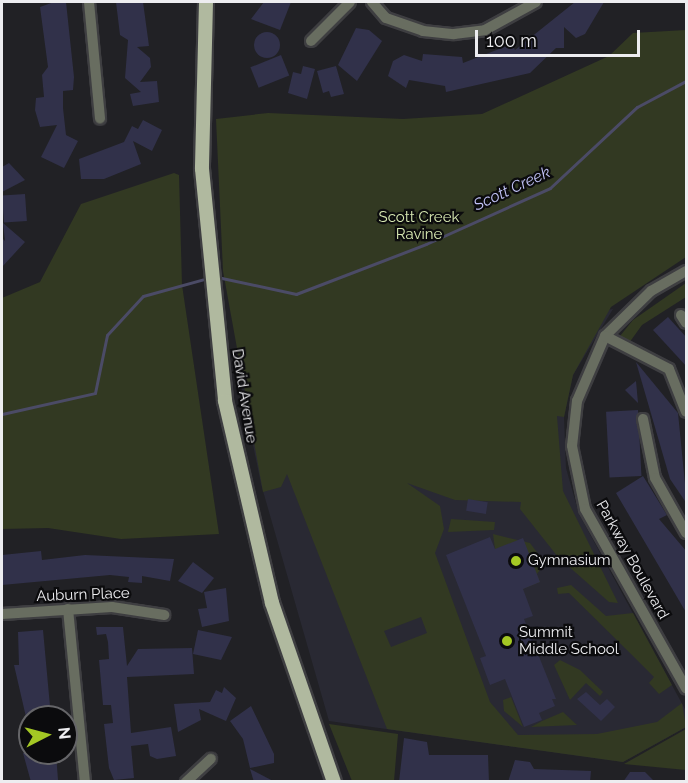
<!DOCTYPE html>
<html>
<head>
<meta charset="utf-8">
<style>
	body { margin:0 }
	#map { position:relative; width:688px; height:783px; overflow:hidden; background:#212125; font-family:Raleway,sans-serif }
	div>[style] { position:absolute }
	.built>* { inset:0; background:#292933 }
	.green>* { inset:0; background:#323922 }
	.stream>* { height:3px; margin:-1.5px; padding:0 1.5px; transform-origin:1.5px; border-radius:1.5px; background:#4b4b66 }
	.building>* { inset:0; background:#31314a; transform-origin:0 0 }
	.round { border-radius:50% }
	.roads { filter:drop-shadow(2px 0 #3e3e41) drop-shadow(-2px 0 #3e3e41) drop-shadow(0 2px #3e3e41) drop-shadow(0 -2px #3e3e41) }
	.minor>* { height:10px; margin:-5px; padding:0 5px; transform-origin:5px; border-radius:5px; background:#686d60 }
	.major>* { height:14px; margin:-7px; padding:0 7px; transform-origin:7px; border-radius:7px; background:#b0b99f }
	.dots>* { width:16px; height:16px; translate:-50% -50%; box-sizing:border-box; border:3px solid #0b0b0d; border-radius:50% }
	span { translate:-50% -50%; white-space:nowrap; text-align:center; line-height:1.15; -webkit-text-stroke:4.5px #0b0b0d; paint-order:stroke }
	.park-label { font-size:15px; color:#d8e9b2 }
	.street-label { font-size:15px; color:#ededf0 }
	.poi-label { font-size:15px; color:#ededf0 }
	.left { translate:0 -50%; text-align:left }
	.water-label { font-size:16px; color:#c2c3f8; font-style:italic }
	.frame { position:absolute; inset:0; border:3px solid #ededf0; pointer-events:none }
	.north { position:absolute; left:18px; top:705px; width:60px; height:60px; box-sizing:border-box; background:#0b0b0d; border:2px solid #656568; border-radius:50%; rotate:84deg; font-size:16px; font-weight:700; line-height:24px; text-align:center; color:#ededf0 }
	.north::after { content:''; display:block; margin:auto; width:21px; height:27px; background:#a4c824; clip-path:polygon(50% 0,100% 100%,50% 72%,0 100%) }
	.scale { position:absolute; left:475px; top:30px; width:165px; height:27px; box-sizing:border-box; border:3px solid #ededf0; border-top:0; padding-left:8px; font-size:18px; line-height:21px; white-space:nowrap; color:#ededf0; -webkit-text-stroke:4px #0b0b0d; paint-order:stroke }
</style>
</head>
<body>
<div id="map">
	<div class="built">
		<i style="clip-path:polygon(613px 309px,573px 375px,564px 417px,566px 468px,579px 514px,686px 711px,686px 727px,623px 762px,329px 721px,261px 484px,235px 356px,297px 353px)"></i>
	</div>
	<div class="green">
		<i style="clip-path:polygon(evenodd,686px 30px,686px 257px,611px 307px,573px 375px,564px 417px,557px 416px,563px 491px,618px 603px,609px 602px,558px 557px,520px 509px,521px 502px,455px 500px,407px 483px,440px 506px,444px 529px,435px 553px,490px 702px,518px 735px,597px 734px,657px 722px,682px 703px,686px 727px,623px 762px,387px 729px,287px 474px,281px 487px,263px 492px,223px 271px,216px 119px,268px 113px,403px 119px,482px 114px,609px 56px,633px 33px,686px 30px,421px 617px,427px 633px,391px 647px,384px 631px,421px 617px)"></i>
		<i style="clip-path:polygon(174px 173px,179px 175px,182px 285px,219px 534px,121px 539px,48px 528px,2px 529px,2px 298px,40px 282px,81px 204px)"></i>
		<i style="clip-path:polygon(686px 283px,686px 297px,642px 325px,629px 343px,620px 336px,633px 320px)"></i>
		<i style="clip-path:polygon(451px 519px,495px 522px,494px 530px,448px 532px)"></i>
		<i style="clip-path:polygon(493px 534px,530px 543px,545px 563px,537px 574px,540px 582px,520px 590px,495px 549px)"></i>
		<i style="clip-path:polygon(571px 585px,606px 616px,633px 613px,672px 685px,659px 694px,649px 683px,654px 677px,631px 654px,569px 593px,558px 594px,557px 588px)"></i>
		<i style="clip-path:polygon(560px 660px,580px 670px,603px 692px,600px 696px,586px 683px,570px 700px,554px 665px)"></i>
		<i style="clip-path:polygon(511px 697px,523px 727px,504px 711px,503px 700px)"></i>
		<i style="clip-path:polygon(563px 712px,577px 725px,531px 727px,542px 721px)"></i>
		<i style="clip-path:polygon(329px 724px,398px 734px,394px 781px,352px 781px)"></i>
		<i style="clip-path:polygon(686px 729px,686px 770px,624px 764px)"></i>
	</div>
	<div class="stream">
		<i style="left:217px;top:277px;width:81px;rotate:12.1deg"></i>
		<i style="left:296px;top:294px;width:139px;rotate:-21deg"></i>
		<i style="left:426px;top:244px;width:136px;rotate:-24.3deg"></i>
		<i style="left:550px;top:188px;width:119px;rotate:-43deg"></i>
		<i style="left:637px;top:107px;width:55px;rotate:-28deg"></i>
		<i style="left:2px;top:414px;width:95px;rotate:-12.7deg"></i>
		<i style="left:95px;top:393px;width:59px;rotate:-78.3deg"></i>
		<i style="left:107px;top:335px;width:53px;rotate:-47.3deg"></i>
		<i style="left:143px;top:296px;width:67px;rotate:-15.5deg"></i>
	</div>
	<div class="building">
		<i style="clip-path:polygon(54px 2px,66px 2px,74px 77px,73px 90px,63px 91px,63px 108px,66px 135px,78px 141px,64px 168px,41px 157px,57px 125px,40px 127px,35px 110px,36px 98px,44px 97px,42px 75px,48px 67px,40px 7px)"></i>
		<i style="clip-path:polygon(116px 2px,143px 2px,149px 46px,137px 47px,150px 58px,151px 67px,140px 82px,157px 81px,159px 102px,133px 106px,130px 94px,141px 92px,125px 78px,128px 40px,120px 35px)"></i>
		<i style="clip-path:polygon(264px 2px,291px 2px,280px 30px,251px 19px)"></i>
		<i style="clip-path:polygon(575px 2px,604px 2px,585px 34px,576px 38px,564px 27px,564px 48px,556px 48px,530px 73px,446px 92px,445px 86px,409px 80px,406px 88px,388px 76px,393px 61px,404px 55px,422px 61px,423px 54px,462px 57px,463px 63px,512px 44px,515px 50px)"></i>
		<i style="clip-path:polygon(356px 28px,369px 30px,382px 41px,357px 81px,338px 65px)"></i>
		<i class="round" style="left:254px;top:32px;width:26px;height:26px"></i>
		<i style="left:281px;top:55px;width:22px;height:33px;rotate:68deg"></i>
		<i style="clip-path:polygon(303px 66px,315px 69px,307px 99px,288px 93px,293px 72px,301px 74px)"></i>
		<i style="clip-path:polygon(336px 66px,344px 94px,331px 97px,329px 91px,323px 93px,317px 71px)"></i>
		<i style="clip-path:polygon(143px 120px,162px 130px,152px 151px,133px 141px,141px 164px,104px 179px,81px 179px,79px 159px,124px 142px,132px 126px,138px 129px)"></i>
		<i style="clip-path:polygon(9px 163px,25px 180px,2px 192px,2px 167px)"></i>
		<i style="left:25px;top:194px;width:27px;height:23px;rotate:86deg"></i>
		<i style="clip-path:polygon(3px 223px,25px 242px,2px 267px,2px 238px,5px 241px)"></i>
		<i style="clip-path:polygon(668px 317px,687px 338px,687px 367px,653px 330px)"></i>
		<i style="clip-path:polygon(636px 362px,678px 413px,687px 504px,670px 479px)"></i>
		<i style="clip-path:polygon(636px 381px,638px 403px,625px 390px)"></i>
		<i style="left:638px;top:410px;width:66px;height:32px;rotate:87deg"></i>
		<i style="clip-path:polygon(643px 476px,667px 515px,659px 519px,687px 552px,687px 614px,616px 493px)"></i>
		<i style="left:468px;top:499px;width:20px;height:12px;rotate:9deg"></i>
		<i style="clip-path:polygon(490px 537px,495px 549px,523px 538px,540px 582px,523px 589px,533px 616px,524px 619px,556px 699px,552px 699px,555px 706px,539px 713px,542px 720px,524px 727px,505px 679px,490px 685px,480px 658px,486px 656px,446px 555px)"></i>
		<i style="clip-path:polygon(41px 551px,42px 560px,85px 555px,174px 559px,170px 581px,142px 576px,142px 583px,128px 582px,129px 577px,110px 575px,2px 585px,2px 555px)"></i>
		<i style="clip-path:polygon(193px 562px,214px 578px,202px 593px,178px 581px)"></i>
		<i style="clip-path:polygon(226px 588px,229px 621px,202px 627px,198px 609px,207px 608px,204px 592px)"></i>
		<i style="clip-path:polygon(96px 627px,123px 627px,127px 666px,138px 649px,192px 648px,194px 674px,127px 677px,131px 733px,171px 727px,176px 756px,157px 759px,150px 756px,148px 744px,131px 746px,134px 778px,114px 780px,109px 768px,104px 724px,113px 723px,111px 705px,103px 705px,99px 660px,109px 659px,108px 642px,106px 634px,97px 635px)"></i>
		<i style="clip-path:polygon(43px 630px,51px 717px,26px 717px,14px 665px,19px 665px,18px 632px)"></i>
		<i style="clip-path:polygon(198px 630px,232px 637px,221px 660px,193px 654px)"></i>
		<i style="clip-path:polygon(224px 687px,236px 698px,226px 721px,199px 709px,201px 720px,178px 732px,174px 704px,210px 702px,216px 690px,222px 693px)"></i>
		<i style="clip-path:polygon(586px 692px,600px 705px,607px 699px,615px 707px,601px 721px,577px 699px)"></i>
		<i style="clip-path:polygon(251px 706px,274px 754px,274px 763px,250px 768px,243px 739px,230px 721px)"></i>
		<i style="clip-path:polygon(404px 738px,427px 742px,429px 755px,488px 755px,489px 782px,399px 782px)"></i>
		<i style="clip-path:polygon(23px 753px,56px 753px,58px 780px,31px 782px)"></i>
		<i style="clip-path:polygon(515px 760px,530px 762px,534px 769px,591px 771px,590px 782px,508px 782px)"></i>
		<i style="clip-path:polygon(250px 769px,275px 782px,254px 782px)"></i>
		<i style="clip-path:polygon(630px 772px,645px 772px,655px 782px,623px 782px)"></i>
	</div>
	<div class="roads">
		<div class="minor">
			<i style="left:89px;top:2px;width:117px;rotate:84.6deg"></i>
			<i style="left:372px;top:2px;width:21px;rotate:49deg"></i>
			<i style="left:386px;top:18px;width:39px;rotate:19deg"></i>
			<i style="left:423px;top:31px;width:31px;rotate:6deg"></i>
			<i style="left:454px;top:34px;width:31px;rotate:-7deg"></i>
			<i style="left:485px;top:30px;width:58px;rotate:-28.8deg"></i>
			<i style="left:311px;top:41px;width:55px;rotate:-45deg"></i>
			<i style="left:686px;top:271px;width:40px;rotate:150.3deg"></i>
			<i style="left:651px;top:291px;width:64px;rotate:135.6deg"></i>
			<i style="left:605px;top:336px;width:71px;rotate:113.3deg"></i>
			<i style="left:577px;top:401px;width:45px;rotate:96.3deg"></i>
			<i style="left:572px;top:446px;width:64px;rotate:78.3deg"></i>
			<i style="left:585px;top:509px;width:206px;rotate:60.6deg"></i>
			<i style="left:681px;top:315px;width:9px;rotate:58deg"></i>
			<i style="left:605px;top:336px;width:72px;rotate:27.3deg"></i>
			<i style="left:669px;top:369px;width:46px;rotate:68.4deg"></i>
			<i style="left:643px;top:419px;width:60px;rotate:78.5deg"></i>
			<i style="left:655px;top:478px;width:63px;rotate:60.6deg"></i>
			<i style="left:68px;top:609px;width:174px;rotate:84.4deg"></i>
			<i style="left:2px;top:614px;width:110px;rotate:-3.6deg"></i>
			<i style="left:112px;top:607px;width:53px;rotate:8.7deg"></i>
			<i style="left:186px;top:782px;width:34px;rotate:-43deg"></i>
		</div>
		<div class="major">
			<i style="left:206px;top:2px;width:167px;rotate:91.4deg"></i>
			<i style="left:202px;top:169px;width:233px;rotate:84.3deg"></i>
			<i style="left:225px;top:401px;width:207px;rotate:76.9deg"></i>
			<i style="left:272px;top:603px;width:189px;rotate:70.9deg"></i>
		</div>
	</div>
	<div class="dots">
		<i style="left:516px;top:561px;background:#a4c824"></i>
		<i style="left:507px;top:641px;background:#a4c824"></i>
	</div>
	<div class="park-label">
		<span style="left:419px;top:226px">Scott Creek<br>Ravine</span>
	</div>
	<div class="street-label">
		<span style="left:244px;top:396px;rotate:81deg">David Avenue</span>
		<span style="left:632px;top:560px;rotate:61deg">Parkway Boulevard</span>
		<span style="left:83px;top:595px;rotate:-2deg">Auburn Place</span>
	</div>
	<div class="poi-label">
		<span class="left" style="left:528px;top:561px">Gymnasium</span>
		<span class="left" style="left:519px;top:641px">Summit<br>Middle School</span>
	</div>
	<div class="water-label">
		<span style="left:512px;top:189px;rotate:-25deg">Scott Creek</span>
	</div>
	<div class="frame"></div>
	<div class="north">N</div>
	<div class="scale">100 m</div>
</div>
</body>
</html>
